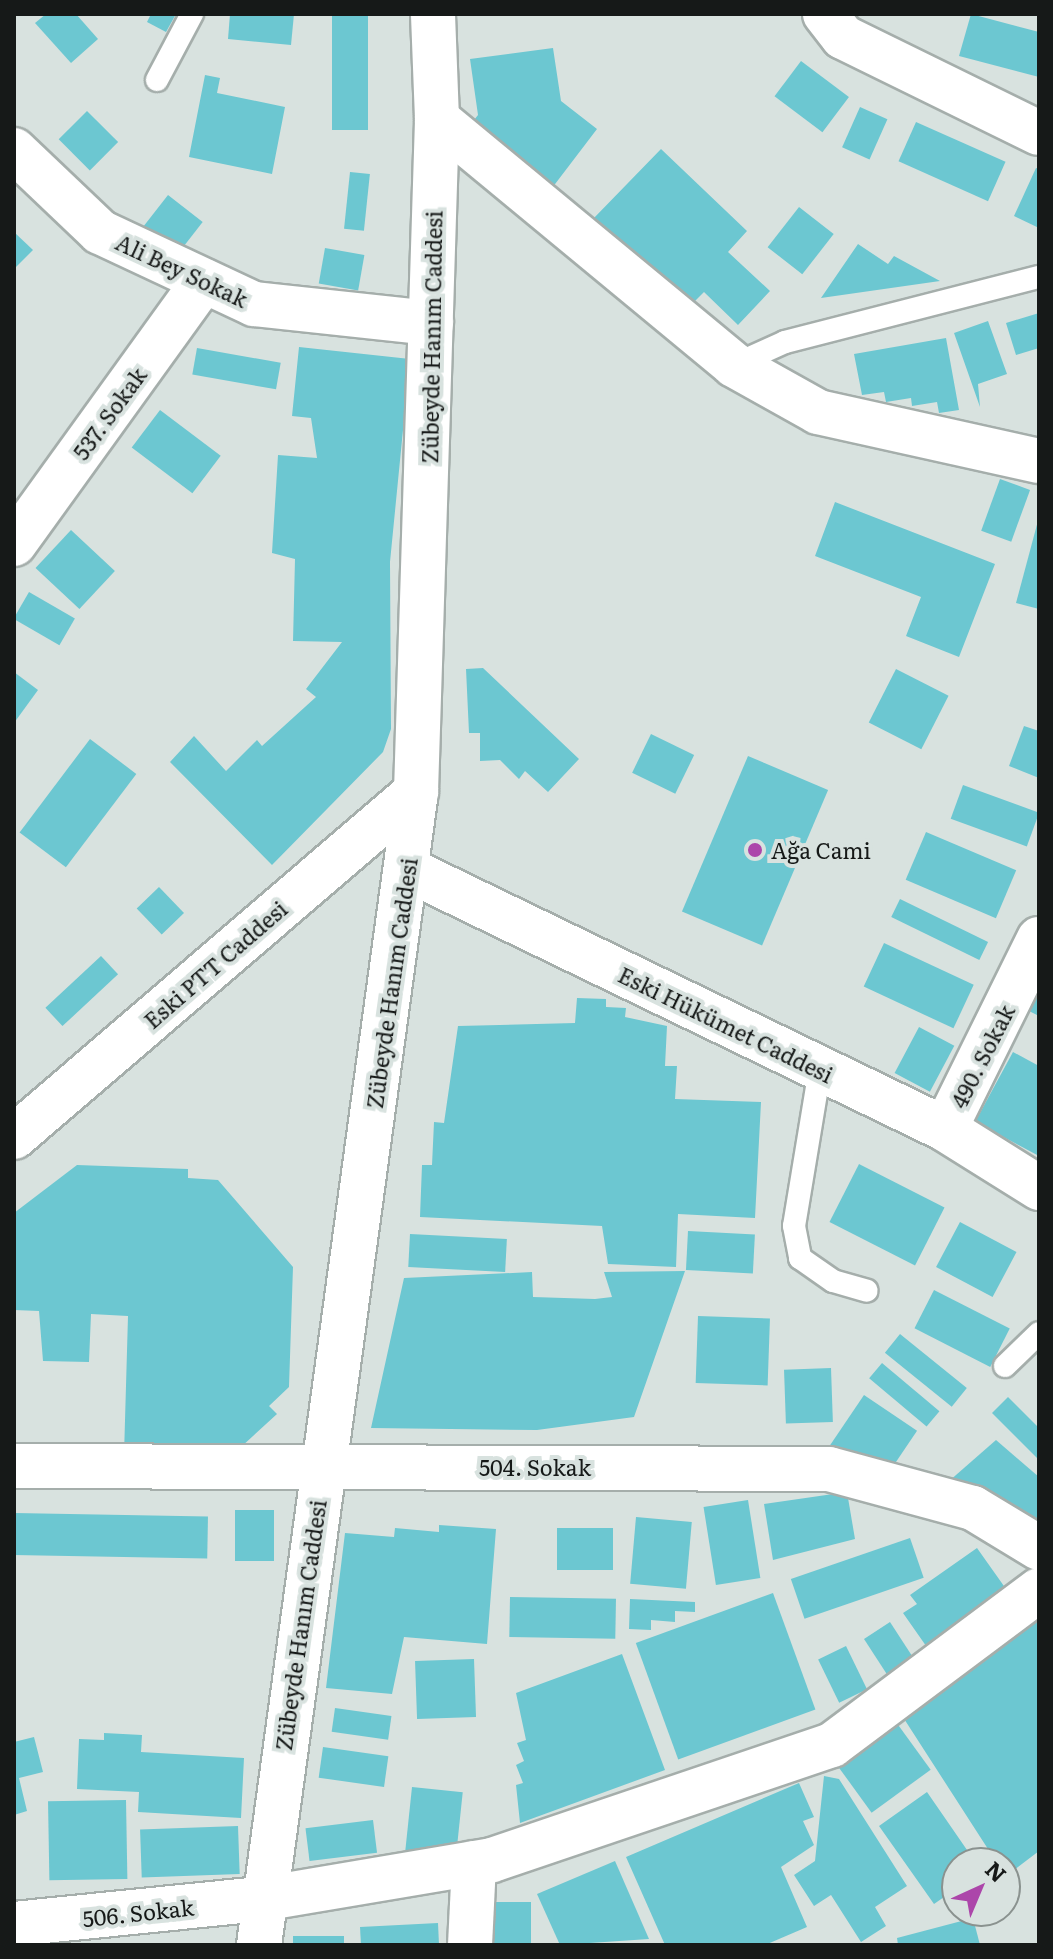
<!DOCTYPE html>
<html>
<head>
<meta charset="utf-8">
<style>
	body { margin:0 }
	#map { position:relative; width:1053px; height:1959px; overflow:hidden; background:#d8e2df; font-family:Literata,serif }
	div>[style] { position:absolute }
	.building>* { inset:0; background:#6cc7d1; transform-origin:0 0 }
	.roads { filter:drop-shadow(2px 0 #a5aeab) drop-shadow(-2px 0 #a5aeab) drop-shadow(0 2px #a5aeab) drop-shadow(0 -2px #a5aeab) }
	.lane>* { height:22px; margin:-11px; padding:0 11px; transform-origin:11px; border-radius:11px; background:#fff }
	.street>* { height:44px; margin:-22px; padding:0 22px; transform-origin:22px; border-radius:22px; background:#fff }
	.dots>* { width:22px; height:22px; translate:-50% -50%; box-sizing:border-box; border:4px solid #d8e2df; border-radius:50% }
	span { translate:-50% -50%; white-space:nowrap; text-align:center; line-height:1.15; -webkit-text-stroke:8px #d8e2df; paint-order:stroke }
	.street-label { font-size:22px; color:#161918 }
	.poi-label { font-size:22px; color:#161918 }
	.left { translate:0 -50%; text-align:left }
	.frame { position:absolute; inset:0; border:16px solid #161918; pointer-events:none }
	.north { position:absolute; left:941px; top:1847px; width:80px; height:80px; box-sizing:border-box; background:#d8e2df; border:2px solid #8a928f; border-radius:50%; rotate:44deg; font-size:22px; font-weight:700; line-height:32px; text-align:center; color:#161918 }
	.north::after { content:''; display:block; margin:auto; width:28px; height:36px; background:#ac46aa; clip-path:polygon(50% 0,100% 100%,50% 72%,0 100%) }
</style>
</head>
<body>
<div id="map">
	<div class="building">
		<i style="clip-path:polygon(46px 14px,76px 14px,98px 39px,71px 63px,35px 23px)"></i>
		<i style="clip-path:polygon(151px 14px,176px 14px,166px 32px,147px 22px)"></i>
		<i style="clip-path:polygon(230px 14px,294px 14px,291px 45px,228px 39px)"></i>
		<i style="left:332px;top:14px;width:36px;height:116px"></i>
		<i style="clip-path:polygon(971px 14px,1039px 32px,1039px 77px,959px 56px)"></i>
		<i style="clip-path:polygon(553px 48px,561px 101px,597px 129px,549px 192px,467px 129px,478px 115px,470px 59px)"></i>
		<i style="left:801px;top:61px;width:60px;height:44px;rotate:37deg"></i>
		<i style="clip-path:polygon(205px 75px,220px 78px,217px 93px,285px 107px,272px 174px,189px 157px)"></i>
		<i style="left:860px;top:107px;width:30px;height:44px;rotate:24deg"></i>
		<i style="left:87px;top:111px;width:44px;height:40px;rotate:45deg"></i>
		<i style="left:916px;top:122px;width:98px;height:43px;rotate:24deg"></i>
		<i style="clip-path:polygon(661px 149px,747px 231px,728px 252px,770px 291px,738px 325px,704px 292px,685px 311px,593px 219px)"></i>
		<i style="clip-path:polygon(1036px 168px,1039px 169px,1039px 228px,1014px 216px)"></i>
		<i style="left:350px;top:172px;width:20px;height:57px;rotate:6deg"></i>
		<i style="left:168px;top:195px;width:44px;height:52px;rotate:38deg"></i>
		<i style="left:799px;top:207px;width:44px;height:51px;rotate:38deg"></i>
		<i style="clip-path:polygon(14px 232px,33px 250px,14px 269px)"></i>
		<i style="clip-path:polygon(858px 244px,888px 264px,894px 256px,940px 281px,821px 298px)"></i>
		<i style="left:325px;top:248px;width:40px;height:36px;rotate:10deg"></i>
		<i style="clip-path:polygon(1039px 313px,1039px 348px,1016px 355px,1006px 323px)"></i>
		<i style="clip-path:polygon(988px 321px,1007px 374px,978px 384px,980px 407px,954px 333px)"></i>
		<i style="clip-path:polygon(946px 338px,959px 410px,939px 413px,937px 402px,912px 406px,911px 398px,886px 402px,884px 392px,862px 395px,854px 354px)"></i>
		<i style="clip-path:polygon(299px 347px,410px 359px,390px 562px,391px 729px,383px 752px,272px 865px,170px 762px,194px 736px,226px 771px,257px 740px,262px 746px,316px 697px,306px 689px,342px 642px,293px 641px,295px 559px,272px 553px,278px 455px,317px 458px,311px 418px,292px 416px)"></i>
		<i style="left:197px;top:348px;width:85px;height:27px;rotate:10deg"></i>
		<i style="left:160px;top:410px;width:76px;height:47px;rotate:37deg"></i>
		<i style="left:1000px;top:479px;width:32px;height:55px;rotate:20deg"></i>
		<i style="clip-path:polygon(835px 502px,995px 564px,959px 657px,906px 636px,921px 597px,815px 556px)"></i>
		<i style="clip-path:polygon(1039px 517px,1039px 609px,1016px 603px)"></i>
		<i style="left:71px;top:530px;width:60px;height:52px;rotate:43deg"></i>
		<i style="left:29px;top:592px;width:53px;height:31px;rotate:30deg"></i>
		<i style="clip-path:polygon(483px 668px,579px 759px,548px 792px,525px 771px,519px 779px,500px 760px,480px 761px,480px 733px,469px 733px,466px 669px)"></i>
		<i style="left:896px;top:669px;width:59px;height:60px;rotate:27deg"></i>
		<i style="clip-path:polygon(14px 672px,38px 690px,14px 723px)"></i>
		<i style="clip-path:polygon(1024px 726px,1039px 731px,1039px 778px,1009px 766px)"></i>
		<i style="left:651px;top:734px;width:48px;height:43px;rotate:26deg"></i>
		<i style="left:90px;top:739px;width:58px;height:117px;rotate:37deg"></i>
		<i style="left:748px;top:756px;width:87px;height:169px;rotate:23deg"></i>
		<i style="left:963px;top:785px;width:81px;height:36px;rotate:20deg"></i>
		<i style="left:926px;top:832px;width:98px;height:52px;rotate:23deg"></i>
		<i style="left:159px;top:887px;width:36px;height:31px;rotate:46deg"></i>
		<i style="left:900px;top:899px;width:98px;height:20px;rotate:26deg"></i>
		<i style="left:884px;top:943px;width:99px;height:48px;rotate:25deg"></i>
		<i style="left:101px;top:956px;width:25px;height:76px;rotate:47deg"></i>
		<i style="clip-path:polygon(1039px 985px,1039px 1016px,1027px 1010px)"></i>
		<i style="clip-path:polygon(577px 998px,606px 999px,606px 1007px,626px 1008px,625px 1017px,667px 1026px,665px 1066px,677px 1066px,675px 1099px,761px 1102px,755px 1218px,678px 1214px,676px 1267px,608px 1264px,602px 1226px,420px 1217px,422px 1165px,432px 1165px,434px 1122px,444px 1123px,458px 1026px,575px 1023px)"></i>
		<i style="left:919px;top:1027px;width:40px;height:52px;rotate:28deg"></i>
		<i style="clip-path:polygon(1013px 1052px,1039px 1066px,1039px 1156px,975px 1122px)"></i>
		<i style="left:859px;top:1164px;width:96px;height:65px;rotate:27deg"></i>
		<i style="clip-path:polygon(77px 1165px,188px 1169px,188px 1178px,218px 1180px,293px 1267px,289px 1387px,269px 1406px,277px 1414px,229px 1458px,124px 1455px,128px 1316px,91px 1314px,89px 1362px,43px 1361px,39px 1311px,14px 1310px,14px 1213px)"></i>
		<i style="left:960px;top:1222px;width:64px;height:51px;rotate:28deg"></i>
		<i style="left:688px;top:1231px;width:67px;height:39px;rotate:3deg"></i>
		<i style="left:410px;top:1234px;width:97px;height:33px;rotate:3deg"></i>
		<i style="clip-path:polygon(685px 1271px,634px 1417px,537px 1430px,371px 1428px,404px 1278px,532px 1272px,533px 1297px,595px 1299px,612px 1297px,604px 1272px)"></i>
		<i style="left:934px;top:1290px;width:85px;height:43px;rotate:27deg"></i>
		<i style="left:698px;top:1316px;width:72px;height:67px;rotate:2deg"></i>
		<i style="left:900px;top:1334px;width:86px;height:24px;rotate:39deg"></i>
		<i style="left:882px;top:1363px;width:75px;height:20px;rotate:40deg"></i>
		<i style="left:831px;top:1368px;width:54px;height:47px;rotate:88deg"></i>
		<i style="left:864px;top:1395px;width:64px;height:61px;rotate:34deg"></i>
		<i style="clip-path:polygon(1008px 1397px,1039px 1428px,1039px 1460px,992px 1413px)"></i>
		<i style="clip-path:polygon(996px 1440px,1039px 1477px,1039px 1529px,948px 1482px)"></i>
		<i style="clip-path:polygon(847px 1492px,855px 1539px,773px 1560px,764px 1504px)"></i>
		<i style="left:748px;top:1500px;width:79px;height:45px;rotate:81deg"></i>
		<i style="left:235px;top:1510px;width:39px;height:51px"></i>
		<i style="left:14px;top:1513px;width:194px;height:42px;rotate:1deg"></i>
		<i style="left:636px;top:1517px;width:56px;height:67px;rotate:5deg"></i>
		<i style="clip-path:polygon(439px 1525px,496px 1529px,487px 1644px,404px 1637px,392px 1694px,326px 1688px,345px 1533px,394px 1537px,395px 1528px,439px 1532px)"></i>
		<i style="left:613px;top:1528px;width:42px;height:56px;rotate:90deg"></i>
		<i style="left:910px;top:1538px;width:42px;height:126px;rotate:71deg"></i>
		<i style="clip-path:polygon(977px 1548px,1011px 1596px,931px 1653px,903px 1613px,917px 1604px,910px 1595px)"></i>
		<i style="left:773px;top:1593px;width:124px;height:146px;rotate:70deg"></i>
		<i style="left:510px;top:1597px;width:106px;height:40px;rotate:1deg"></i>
		<i style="clip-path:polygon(630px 1599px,695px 1602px,695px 1612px,675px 1611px,675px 1622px,651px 1620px,651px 1630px,629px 1629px)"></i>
		<i style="clip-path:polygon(1039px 1603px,1039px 1851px,1005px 1877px,1005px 1863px,997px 1863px,899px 1711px)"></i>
		<i style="left:890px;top:1622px;width:48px;height:31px;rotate:57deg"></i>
		<i style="left:846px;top:1646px;width:48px;height:31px;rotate:64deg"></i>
		<i style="clip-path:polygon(622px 1654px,665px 1770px,520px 1823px,516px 1785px,523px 1783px,516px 1765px,524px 1761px,517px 1743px,526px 1740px,516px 1693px)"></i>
		<i style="left:474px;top:1659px;width:58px;height:59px;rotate:88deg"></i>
		<i style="left:335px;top:1708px;width:57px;height:24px;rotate:8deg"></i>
		<i style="left:896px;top:1722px;width:59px;height:73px;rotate:54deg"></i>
		<i style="clip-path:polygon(104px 1733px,142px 1735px,141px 1752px,244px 1758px,241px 1818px,138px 1812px,139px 1792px,77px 1789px,79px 1739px,104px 1740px)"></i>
		<i style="clip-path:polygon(34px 1737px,43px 1772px,19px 1778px,27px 1811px,14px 1815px,14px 1742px)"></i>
		<i style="left:323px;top:1747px;width:66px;height:31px;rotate:8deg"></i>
		<i style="clip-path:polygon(824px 1776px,839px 1779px,907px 1886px,875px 1907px,886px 1926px,861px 1942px,831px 1895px,814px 1906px,794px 1875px,815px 1861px)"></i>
		<i style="clip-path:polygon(799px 1783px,814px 1817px,803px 1821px,814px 1845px,781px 1867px,807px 1927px,765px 1945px,665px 1945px,626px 1857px)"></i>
		<i style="left:412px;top:1787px;width:51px;height:73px;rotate:6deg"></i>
		<i style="clip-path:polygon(927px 1792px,976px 1863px,957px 1863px,957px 1888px,934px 1904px,879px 1826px)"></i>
		<i style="left:126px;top:1800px;width:79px;height:78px;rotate:89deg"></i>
		<i style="left:373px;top:1820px;width:33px;height:68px;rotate:83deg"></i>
		<i style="left:238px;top:1826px;width:48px;height:98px;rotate:88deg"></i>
		<i style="clip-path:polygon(615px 1861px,649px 1939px,560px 1945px,537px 1894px)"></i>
		<i style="left:486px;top:1902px;width:45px;height:43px"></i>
		<i style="clip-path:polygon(973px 1918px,980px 1945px,898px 1945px,897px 1938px)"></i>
		<i style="clip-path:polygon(438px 1923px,439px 1945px,361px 1945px,360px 1927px)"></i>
		<i style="left:293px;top:1936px;width:51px;height:9px"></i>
	</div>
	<div class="roads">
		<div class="lane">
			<i style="left:157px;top:80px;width:75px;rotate:-62.1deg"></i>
			<i style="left:734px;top:365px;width:56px;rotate:-24.3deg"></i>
			<i style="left:785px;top:342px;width:262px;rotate:-14.4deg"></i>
			<i style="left:820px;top:1069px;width:159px;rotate:99.4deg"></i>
			<i style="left:794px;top:1226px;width:33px;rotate:79deg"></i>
			<i style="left:800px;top:1258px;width:40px;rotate:34.9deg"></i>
			<i style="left:833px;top:1281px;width:35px;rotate:16deg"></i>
			<i style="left:1005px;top:1366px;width:47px;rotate:-44.1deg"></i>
		</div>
		<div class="street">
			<i style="left:825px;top:14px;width:29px;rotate:52deg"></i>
			<i style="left:843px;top:37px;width:218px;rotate:26.1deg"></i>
			<i style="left:437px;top:119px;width:386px;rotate:39.6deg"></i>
			<i style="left:734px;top:365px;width:96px;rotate:29.2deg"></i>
			<i style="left:818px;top:412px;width:226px;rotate:12.5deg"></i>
			<i style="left:14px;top:150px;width:119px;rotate:43.6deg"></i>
			<i style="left:100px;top:232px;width:170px;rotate:25.1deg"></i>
			<i style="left:254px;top:304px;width:178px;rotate:6.1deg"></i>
			<i style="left:14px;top:544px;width:324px;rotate:-54.2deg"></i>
			<i style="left:407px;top:869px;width:598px;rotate:25.79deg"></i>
			<i style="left:945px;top:1129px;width:111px;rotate:32.1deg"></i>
			<i style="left:945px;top:1129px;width:212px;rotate:-63.7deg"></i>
			<i style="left:14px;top:1137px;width:530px;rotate:-40.64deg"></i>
			<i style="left:14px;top:1466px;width:815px;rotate:0.21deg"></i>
			<i style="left:829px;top:1469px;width:149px;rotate:15.2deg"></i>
			<i style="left:973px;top:1508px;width:77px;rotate:31.2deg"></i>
			<i style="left:14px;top:1924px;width:249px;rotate:-5.8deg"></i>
			<i style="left:262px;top:1899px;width:233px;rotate:-9.6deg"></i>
			<i style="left:492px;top:1860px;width:359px;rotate:-18.7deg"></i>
			<i style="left:832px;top:1745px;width:259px;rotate:-36.8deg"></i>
			<i style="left:259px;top:1945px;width:1164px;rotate:-82.25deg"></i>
			<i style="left:416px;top:792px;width:673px;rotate:-88.21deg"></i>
			<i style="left:437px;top:119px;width:105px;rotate:-92.2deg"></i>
			<i style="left:470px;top:1945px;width:82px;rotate:-87.2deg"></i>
		</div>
	</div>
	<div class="dots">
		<i style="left:755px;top:850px;background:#ac46aa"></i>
	</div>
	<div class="street-label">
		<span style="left:182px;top:270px;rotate:25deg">Ali Bey Sokak</span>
		<span style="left:431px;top:337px;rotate:-89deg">Zübeyde Hanım Caddesi</span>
		<span style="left:109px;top:413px;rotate:-54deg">537. Sokak</span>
		<span style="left:215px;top:964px;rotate:-41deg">Eski PTT Caddesi</span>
		<span style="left:391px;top:983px;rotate:-82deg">Zübeyde Hanım Caddesi</span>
		<span style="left:726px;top:1024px;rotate:26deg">Eski Hükümet Caddesi</span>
		<span style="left:982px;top:1056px;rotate:-63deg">490. Sokak</span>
		<span style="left:535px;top:1467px">504. Sokak</span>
		<span style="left:300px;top:1625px;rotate:-82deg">Zübeyde Hanım Caddesi</span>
		<span style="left:138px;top:1912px;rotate:-6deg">506. Sokak</span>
	</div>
	<div class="poi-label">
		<span class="left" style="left:771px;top:850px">Ağa Cami</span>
	</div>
	<div class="frame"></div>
	<div class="north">N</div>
</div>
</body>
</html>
